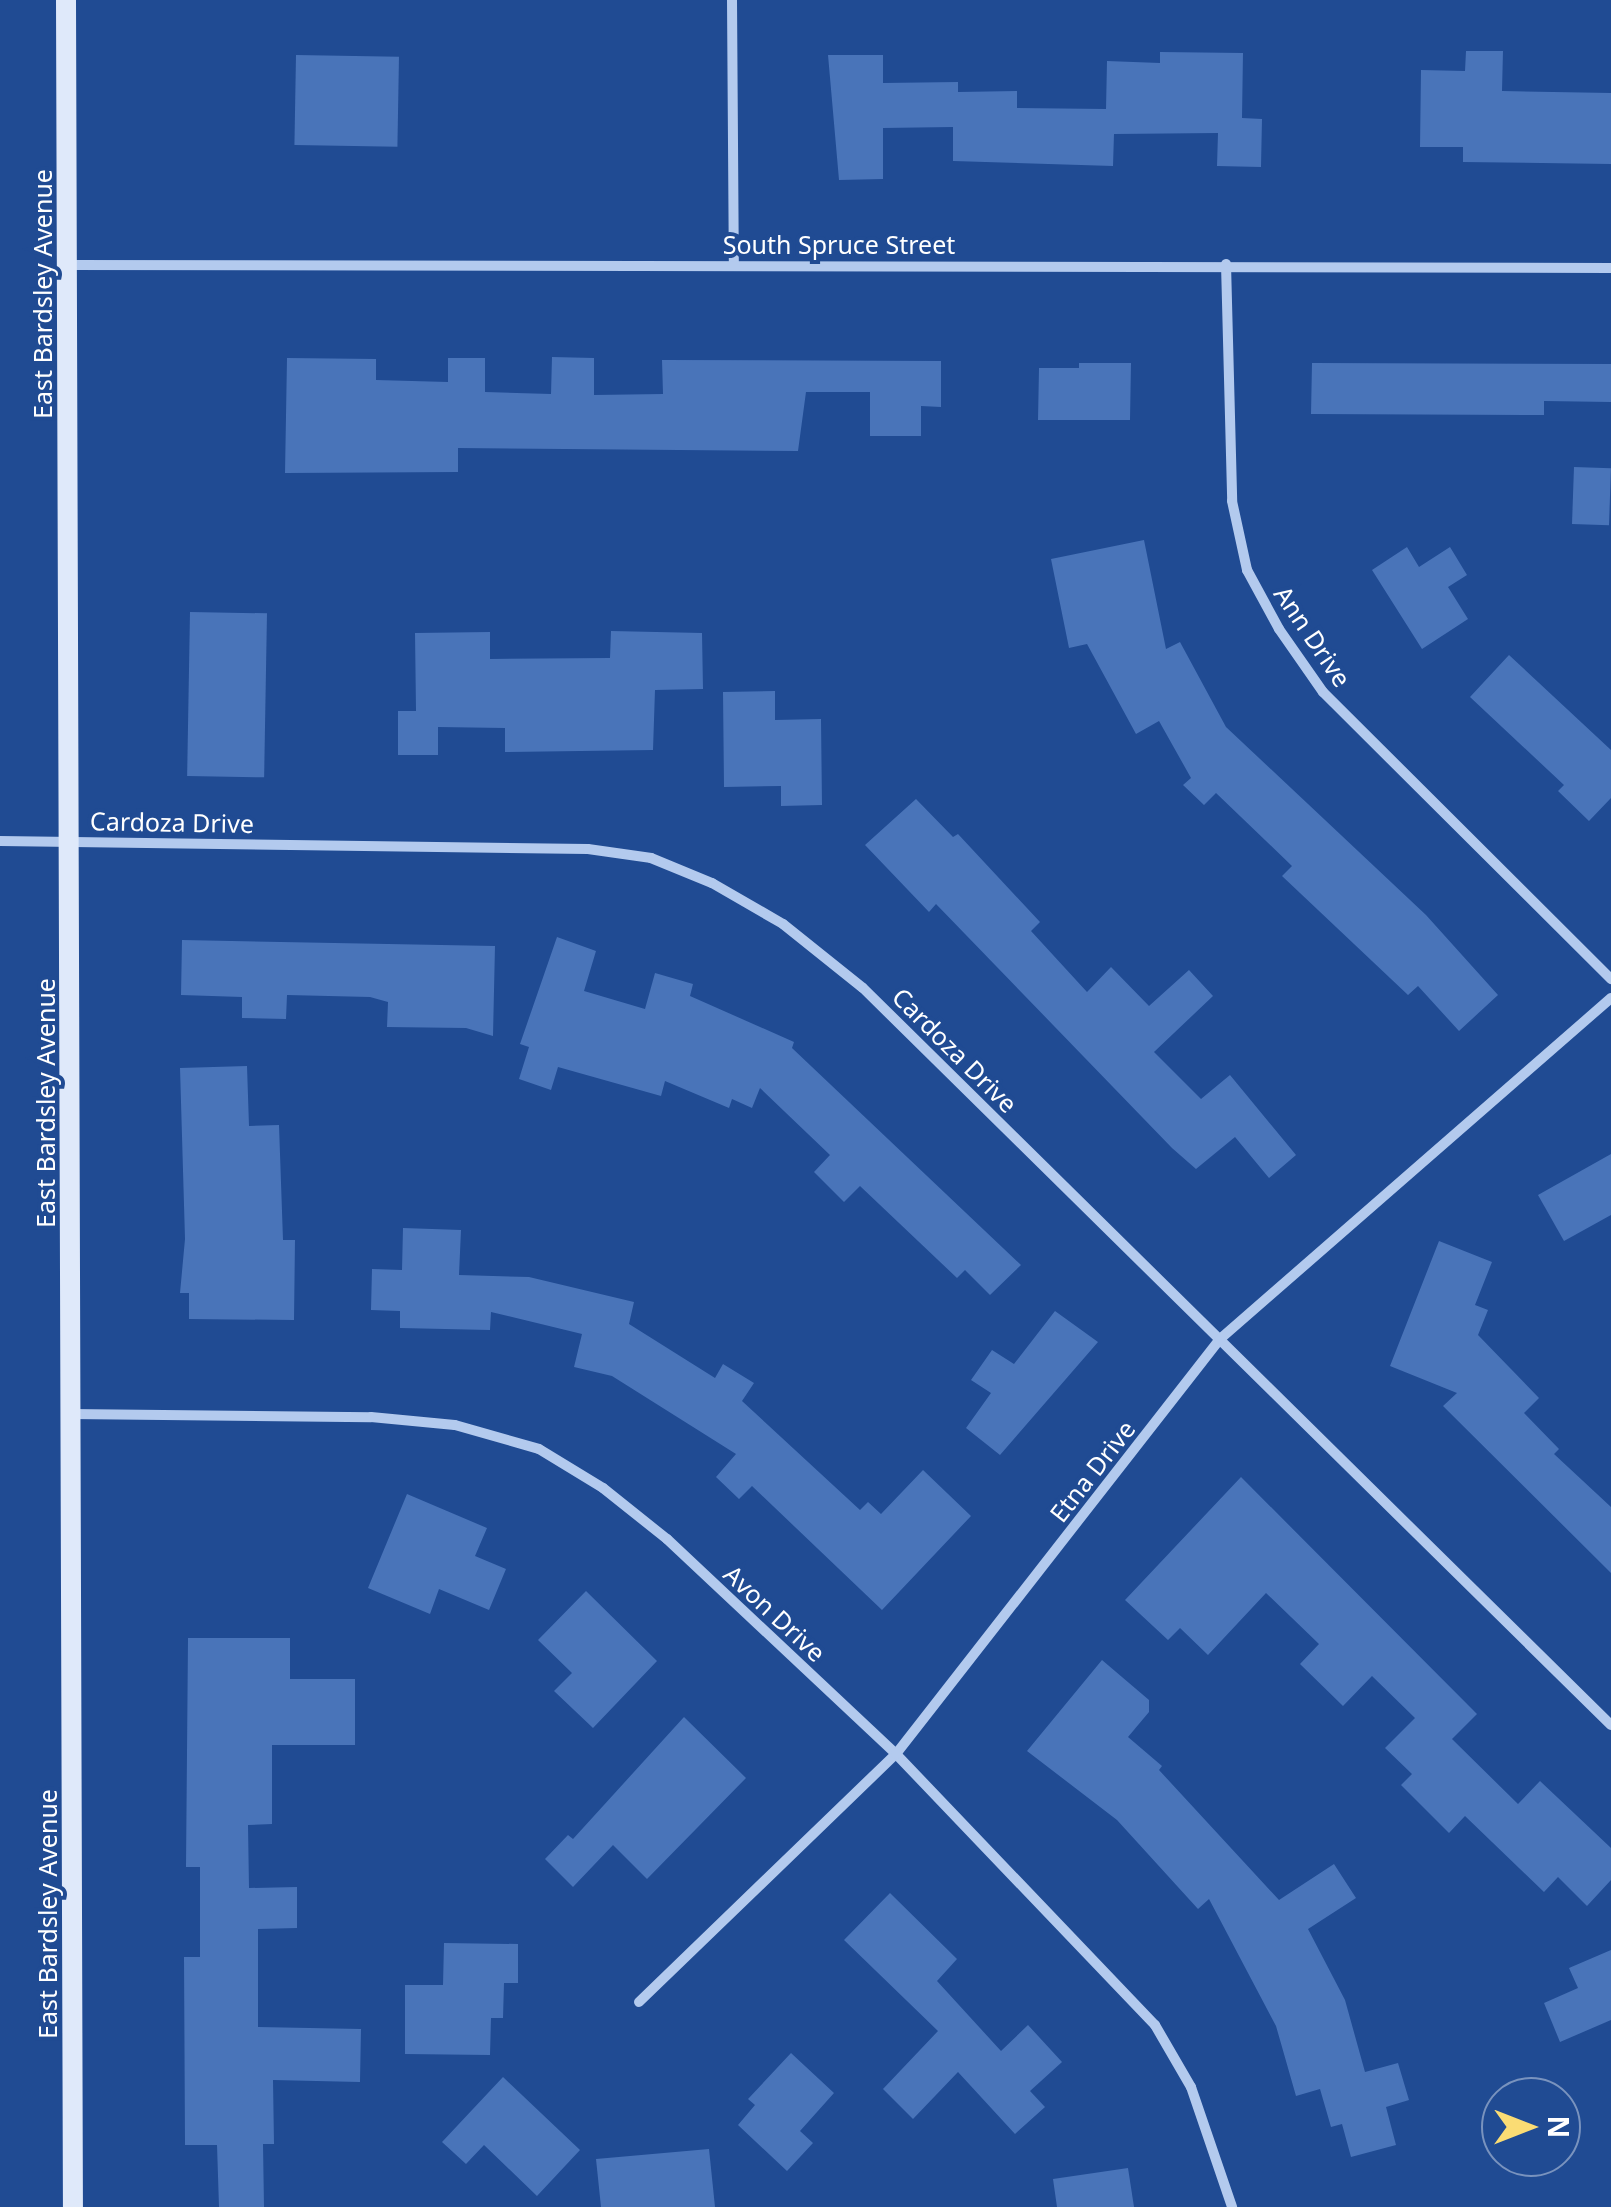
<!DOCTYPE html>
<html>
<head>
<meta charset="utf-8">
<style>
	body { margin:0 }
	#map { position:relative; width:1611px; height:2207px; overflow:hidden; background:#204b93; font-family:"Noto Sans",sans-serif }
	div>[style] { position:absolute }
	.building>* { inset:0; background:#4974b9; transform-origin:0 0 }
	.minor>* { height:10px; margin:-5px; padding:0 5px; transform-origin:5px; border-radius:5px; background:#b3caee }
	.secondary>* { height:20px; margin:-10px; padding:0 10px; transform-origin:10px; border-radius:10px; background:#dfe9fa }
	span { translate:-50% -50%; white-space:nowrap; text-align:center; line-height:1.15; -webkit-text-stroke:8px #204b93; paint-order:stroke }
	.street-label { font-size:25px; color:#fff }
	.north { position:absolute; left:1481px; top:2077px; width:100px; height:100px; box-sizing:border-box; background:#204b93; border:2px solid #7993be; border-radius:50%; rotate:90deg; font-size:28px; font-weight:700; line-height:40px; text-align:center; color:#fff }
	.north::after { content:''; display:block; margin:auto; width:35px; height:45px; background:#fadc74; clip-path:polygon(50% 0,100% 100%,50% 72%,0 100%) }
</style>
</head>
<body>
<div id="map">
	<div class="building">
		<i style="clip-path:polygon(1466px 51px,1503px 51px,1502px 91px,1611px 93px,1611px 164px,1463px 162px,1463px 147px,1420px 147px,1421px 70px,1465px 71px)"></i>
		<i style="clip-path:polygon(1160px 52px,1243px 53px,1242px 118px,1262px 119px,1261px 167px,1217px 166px,1218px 133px,1114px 134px,1113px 166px,953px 161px,953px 127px,883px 128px,883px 179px,839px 180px,828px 55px,883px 55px,883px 83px,958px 82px,958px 92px,1017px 91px,1017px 108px,1106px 109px,1107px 61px,1160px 63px)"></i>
		<i style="left:296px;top:55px;width:103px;height:90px;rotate:1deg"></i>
		<i style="clip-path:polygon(552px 357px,594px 358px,594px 395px,663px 394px,662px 360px,941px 361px,941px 407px,921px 406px,921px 436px,870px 436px,870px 392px,806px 392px,798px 451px,458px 448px,458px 472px,285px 473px,287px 358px,376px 359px,376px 380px,448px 382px,448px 358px,485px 358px,485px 392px,551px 394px)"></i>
		<i style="clip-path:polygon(1079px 363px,1131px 363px,1130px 420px,1038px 420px,1039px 368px,1079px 368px)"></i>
		<i style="clip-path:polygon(1312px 363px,1611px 364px,1611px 402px,1544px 401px,1544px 415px,1311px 414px)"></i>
		<i style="left:1574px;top:467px;width:37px;height:57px;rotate:2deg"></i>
		<i style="clip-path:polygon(1144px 540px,1166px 649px,1180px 642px,1226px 727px,1426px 915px,1498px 995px,1459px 1031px,1418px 986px,1408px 995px,1282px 876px,1292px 866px,1216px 793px,1204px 805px,1183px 785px,1191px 778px,1159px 721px,1136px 734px,1087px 644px,1069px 648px,1051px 559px)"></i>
		<i style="clip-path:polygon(1407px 547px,1419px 567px,1450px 547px,1467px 575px,1448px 587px,1468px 619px,1422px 649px,1372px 570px)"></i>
		<i style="left:190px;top:612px;width:77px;height:164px;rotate:1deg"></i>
		<i style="clip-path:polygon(611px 631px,702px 633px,703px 689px,655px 690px,653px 750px,505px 752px,505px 728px,438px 727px,438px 755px,398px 755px,398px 711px,416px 711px,415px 633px,490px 632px,490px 659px,610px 658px)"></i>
		<i style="clip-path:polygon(1509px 655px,1611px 750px,1611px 798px,1589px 821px,1558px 791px,1564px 785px,1470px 697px)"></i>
		<i style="clip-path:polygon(775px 691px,775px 720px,821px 719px,822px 805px,781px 806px,781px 786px,724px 787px,723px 692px)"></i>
		<i style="clip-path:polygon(916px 799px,953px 837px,958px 834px,1040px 922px,1031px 931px,1087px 992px,1111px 967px,1149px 1006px,1189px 970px,1213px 996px,1154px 1052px,1201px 1099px,1230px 1075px,1296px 1155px,1269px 1178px,1235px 1137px,1196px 1169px,1172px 1148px,936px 904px,929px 912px,865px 845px)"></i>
		<i style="clip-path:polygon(557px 937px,596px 951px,584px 991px,645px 1009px,655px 973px,693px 984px,690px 996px,794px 1042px,792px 1048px,1021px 1265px,990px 1295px,965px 1270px,957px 1278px,860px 1186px,844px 1202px,814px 1172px,830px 1155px,760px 1088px,752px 1108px,732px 1099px,729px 1108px,665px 1081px,661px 1096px,558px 1067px,551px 1090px,519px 1079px,529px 1047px,520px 1044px)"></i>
		<i style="clip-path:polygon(182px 940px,495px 946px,493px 1036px,466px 1028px,387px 1027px,388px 1002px,370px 997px,287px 995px,286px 1019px,242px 1018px,242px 997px,181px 995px)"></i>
		<i style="clip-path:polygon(247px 1066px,249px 1126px,279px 1125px,283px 1240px,295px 1240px,294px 1320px,189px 1319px,189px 1293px,180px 1293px,185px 1239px,180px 1068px)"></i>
		<i style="clip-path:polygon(1611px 1154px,1611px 1215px,1564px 1241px,1538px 1195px)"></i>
		<i style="clip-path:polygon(403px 1228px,461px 1230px,459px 1275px,529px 1277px,634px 1302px,629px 1324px,715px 1378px,723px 1364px,754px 1383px,742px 1401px,860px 1510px,868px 1502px,881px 1514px,923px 1470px,971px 1516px,882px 1610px,752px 1486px,739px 1499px,716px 1477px,736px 1454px,612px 1376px,574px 1367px,582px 1334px,491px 1312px,490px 1330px,400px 1328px,400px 1311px,371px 1310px,372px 1269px,402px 1270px)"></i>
		<i style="clip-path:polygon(1439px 1241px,1492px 1262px,1475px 1305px,1488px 1310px,1478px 1335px,1539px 1398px,1524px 1413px,1559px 1449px,1554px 1454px,1611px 1507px,1611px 1573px,1443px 1406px,1457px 1393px,1390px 1366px)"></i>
		<i style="clip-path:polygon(1055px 1311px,1098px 1342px,1000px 1455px,966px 1428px,991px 1393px,971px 1380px,992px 1350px,1014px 1364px)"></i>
		<i style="clip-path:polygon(1241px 1477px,1477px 1714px,1452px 1739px,1518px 1804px,1540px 1781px,1611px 1848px,1611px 1880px,1587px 1906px,1558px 1877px,1544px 1892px,1465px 1816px,1449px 1833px,1401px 1785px,1412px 1774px,1385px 1748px,1415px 1718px,1372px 1676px,1343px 1706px,1300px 1664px,1319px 1644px,1266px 1593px,1208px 1655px,1180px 1628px,1168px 1640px,1125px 1600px)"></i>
		<i style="clip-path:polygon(407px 1494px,487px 1528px,475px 1556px,506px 1569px,489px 1610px,439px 1589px,430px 1614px,368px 1588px)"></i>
		<i style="clip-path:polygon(586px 1591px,657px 1661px,593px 1728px,554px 1691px,572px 1673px,538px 1640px)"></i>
		<i style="clip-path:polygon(188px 1638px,290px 1638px,290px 1679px,355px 1679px,355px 1745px,272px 1745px,272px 1824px,248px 1825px,249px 1888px,297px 1887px,297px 1928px,258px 1929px,258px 2027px,361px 2029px,360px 2082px,273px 2080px,274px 2144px,263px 2144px,264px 2207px,219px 2207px,217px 2145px,185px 2145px,184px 1957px,200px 1957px,200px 1867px,186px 1867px)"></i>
		<i style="clip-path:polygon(1102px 1660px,1149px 1700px,1149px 1712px,1128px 1737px,1162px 1766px,1159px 1770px,1279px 1900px,1334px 1864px,1356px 1898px,1308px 1929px,1345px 2000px,1365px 2072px,1398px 2063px,1409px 2100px,1386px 2107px,1396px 2145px,1351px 2157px,1342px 2124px,1331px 2127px,1320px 2089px,1296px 2096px,1276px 2026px,1209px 1899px,1198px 1909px,1117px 1820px,1027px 1751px)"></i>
		<i style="clip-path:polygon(684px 1717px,746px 1778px,647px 1879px,613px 1845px,573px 1887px,545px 1859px,568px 1835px,573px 1839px)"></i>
		<i style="clip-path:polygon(890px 1893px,957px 1959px,937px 1981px,1001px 2051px,1028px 2025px,1062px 2062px,1030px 2091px,1045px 2107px,1015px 2134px,958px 2072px,913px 2119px,883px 2089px,938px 2031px,844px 1940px)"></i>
		<i style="clip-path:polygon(444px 1943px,518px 1944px,518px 1983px,504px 1983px,503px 2018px,491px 2018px,490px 2055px,405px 2054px,405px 1985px,443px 1985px)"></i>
		<i style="clip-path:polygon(1611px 1950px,1611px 2020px,1560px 2042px,1544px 2003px,1578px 1988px,1569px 1968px)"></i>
		<i style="clip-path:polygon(791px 2053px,834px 2093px,800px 2131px,813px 2143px,787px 2171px,738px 2125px,755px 2105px,748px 2099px)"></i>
		<i style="clip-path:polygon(503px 2077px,580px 2150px,537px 2196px,484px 2145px,466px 2164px,442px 2142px)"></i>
		<i style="clip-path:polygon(709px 2149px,715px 2207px,601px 2207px,596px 2159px)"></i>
		<i style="clip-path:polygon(1128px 2168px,1134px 2207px,1057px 2207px,1053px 2179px)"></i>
	</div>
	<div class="minor">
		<i style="left:732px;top:0;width:264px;rotate:89.6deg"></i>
		<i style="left:1226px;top:264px;width:237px;rotate:88.5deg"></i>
		<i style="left:1232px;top:501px;width:71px;rotate:77.7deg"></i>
		<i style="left:1247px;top:570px;width:67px;rotate:61.5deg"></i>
		<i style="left:1279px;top:629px;width:77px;rotate:55.1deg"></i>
		<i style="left:1323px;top:692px;width:407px;rotate:44.9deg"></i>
		<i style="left:68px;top:265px;width:1543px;rotate:0.11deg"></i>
		<i style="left:0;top:841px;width:588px;rotate:0.78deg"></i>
		<i style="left:588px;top:849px;width:64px;rotate:8.1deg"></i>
		<i style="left:651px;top:858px;width:66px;rotate:22.3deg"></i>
		<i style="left:712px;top:883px;width:82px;rotate:30deg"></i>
		<i style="left:783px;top:924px;width:102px;rotate:38.7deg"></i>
		<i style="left:863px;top:988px;width:1050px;rotate:44.58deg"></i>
		<i style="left:70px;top:1414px;width:301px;rotate:0.6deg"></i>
		<i style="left:371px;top:1417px;width:84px;rotate:5.4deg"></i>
		<i style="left:455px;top:1425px;width:87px;rotate:15.9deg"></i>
		<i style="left:539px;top:1449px;width:75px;rotate:31.4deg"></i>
		<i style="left:603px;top:1488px;width:82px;rotate:38.6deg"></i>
		<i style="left:667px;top:1539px;width:314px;rotate:43.2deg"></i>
		<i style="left:896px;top:1754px;width:375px;rotate:46.3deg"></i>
		<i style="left:1155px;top:2025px;width:72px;rotate:59.9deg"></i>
		<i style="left:1191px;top:2087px;width:127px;rotate:71.1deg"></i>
		<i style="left:639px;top:2002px;width:357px;rotate:-44deg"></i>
		<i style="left:896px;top:1754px;width:526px;rotate:-52.02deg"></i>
		<i style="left:1220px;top:1339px;width:519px;rotate:-41.09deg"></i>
	</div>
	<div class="secondary">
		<i style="left:66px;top:0;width:2207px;rotate:89.82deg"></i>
	</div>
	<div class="street-label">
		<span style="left:839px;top:244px">South Spruce Street</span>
		<span style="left:42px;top:294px;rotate:-90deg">East Bardsley Avenue</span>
		<span style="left:1313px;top:636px;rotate:56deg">Ann Drive</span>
		<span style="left:172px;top:822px;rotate:1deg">Cardoza Drive</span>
		<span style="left:955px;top:1050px;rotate:45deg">Cardoza Drive</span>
		<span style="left:45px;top:1103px;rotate:-90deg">East Bardsley Avenue</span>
		<span style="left:1092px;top:1471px;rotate:-52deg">Etna Drive</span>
		<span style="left:775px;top:1613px;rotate:43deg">Avon Drive</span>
		<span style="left:47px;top:1914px;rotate:-90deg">East Bardsley Avenue</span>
	</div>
	<div class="north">N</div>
</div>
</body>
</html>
